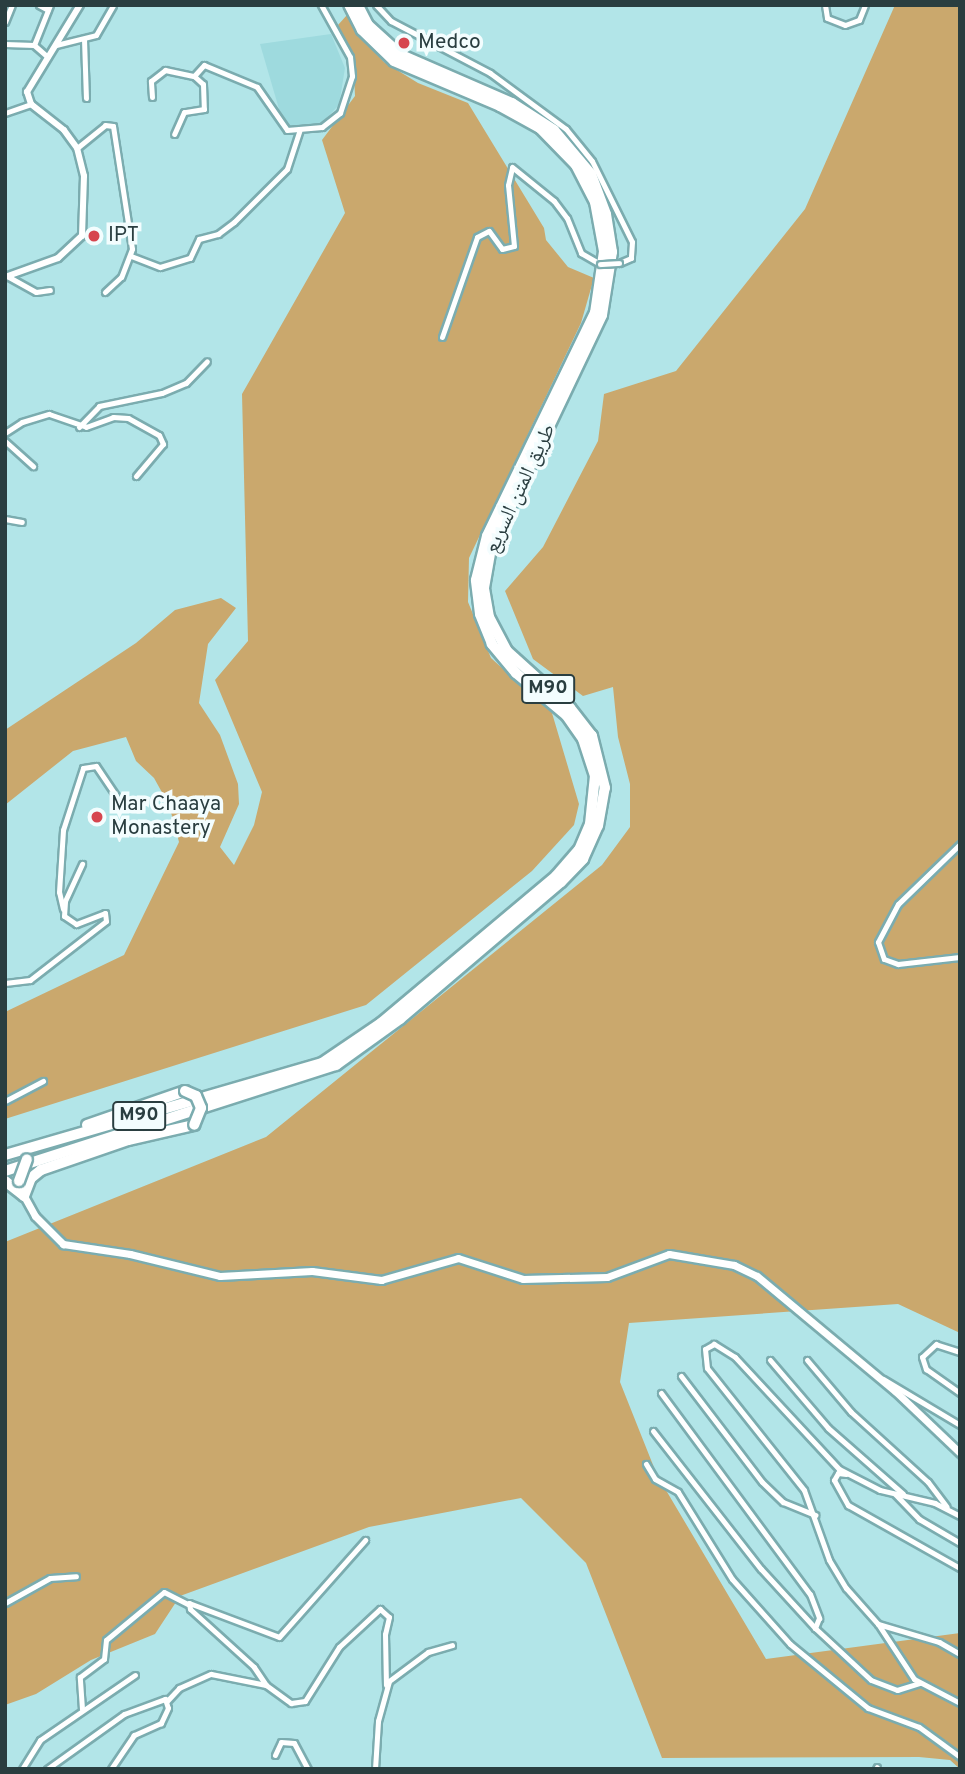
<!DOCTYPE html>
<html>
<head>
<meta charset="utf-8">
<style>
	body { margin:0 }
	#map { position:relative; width:965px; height:1774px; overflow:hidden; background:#b2e5e8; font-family:Overpass,"Noto Naskh Arabic",sans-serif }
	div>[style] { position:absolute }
	.built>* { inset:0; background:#9edade }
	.green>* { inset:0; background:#caa86d }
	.roads { filter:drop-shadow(2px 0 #7bacaf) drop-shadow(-2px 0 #7bacaf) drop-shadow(0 2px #7bacaf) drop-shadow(0 -2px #7bacaf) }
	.minor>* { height:5px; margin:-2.5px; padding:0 2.5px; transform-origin:2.5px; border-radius:2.5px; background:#fff }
	.tertiary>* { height:6px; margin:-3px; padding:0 3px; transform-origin:3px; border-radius:3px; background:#fff }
	.secondary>* { height:7px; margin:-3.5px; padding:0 3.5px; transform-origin:3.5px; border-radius:3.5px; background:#fff }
	.motorway>* { height:10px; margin:-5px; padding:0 5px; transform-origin:5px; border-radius:5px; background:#fff }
	.bridges { filter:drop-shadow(2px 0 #7bacaf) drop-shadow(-2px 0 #7bacaf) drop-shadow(0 2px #7bacaf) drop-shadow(0 -2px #7bacaf) }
	.minor-bridge>* { height:5px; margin:-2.5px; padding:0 2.5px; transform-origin:2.5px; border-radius:2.5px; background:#fff }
	.motorway-bridge>* { height:10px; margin:-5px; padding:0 5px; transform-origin:5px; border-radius:5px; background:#fff }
	.dots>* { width:19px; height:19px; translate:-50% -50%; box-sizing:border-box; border:4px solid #f3fdfe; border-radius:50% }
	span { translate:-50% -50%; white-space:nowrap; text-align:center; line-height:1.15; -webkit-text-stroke:7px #f3fdfe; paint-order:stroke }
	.shield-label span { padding:2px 5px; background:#f3fdfe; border:2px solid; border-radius:5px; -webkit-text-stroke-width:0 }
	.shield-label { font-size:19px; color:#2a3e40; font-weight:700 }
	.poi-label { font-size:21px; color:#2a3e40 }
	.left { translate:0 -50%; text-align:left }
	.street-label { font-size:21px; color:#2a3e40 }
	.frame { position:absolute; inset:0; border:7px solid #2a3e40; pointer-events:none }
</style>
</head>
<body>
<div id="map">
	<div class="built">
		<i style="clip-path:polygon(331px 34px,345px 68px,339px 105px,320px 125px,290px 130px,284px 126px,260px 44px)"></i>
	</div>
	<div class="green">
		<i style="clip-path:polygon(895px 5px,960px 5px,960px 1333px,898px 1304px,629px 1323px,620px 1382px,657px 1475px,766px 1659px,960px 1633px,960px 1769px,950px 1760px,919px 1757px,662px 1758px,586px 1563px,521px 1498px,369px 1527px,180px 1596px,155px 1634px,91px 1660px,36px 1694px,5px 1705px,5px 1242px,266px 1137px,602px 865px,630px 827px,630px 784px,618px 737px,613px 687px,583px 696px,533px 659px,505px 591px,543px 547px,598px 441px,604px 394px,676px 371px,805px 209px)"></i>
		<i style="clip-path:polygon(347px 15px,355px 31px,384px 62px,418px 83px,468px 103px,544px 228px,546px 240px,568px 267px,594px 278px,581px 323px,469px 558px,468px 602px,491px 658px,552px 713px,579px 804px,574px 825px,532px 871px,366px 1005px,5px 1119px,5px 1012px,124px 955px,179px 842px,169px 805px,154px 778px,136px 761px,126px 737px,73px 751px,5px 805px,5px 730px,136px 643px,175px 610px,221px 598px,236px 608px,208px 644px,199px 703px,220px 735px,238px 784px,239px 804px,220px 847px,234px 865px,254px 825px,262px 792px,215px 680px,248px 641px,242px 394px,345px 213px,322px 140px,355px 96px,353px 56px,338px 25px)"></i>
	</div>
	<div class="roads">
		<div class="minor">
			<i style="left:39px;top:5px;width:10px;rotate:29deg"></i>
			<i style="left:376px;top:5px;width:22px;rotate:47deg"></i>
			<i style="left:391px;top:21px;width:112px;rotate:27.7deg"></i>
			<i style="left:490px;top:73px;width:94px;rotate:36.4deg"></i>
			<i style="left:566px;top:129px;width:41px;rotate:50.9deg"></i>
			<i style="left:592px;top:161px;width:90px;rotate:63.7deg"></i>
			<i style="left:632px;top:242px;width:16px;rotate:94deg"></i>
			<i style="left:631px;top:258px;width:13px;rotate:157deg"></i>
			<i style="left:825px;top:5px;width:13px;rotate:81deg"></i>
			<i style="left:827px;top:18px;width:19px;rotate:21deg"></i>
			<i style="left:845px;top:25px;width:15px;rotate:-20deg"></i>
			<i style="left:859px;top:20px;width:16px;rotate:-68deg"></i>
			<i style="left:5px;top:22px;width:18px;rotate:-68deg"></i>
			<i style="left:84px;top:39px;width:59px;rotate:88.1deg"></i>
			<i style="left:5px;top:44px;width:29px;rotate:2deg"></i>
			<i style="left:34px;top:45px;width:18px;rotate:41deg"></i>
			<i style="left:34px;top:45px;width:43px;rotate:-68.2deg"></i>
			<i style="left:56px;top:45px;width:41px;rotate:-14deg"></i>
			<i style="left:96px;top:35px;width:34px;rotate:-60deg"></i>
			<i style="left:194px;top:76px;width:15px;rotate:-48deg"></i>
			<i style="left:204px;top:65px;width:57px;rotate:22.5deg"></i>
			<i style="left:257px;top:87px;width:52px;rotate:55.1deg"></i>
			<i style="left:287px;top:130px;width:35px;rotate:-5deg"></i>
			<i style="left:322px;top:127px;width:23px;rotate:-38deg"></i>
			<i style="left:340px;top:113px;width:39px;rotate:-72deg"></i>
			<i style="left:352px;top:76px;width:19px;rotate:-96deg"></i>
			<i style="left:350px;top:57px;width:60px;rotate:-119.1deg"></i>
			<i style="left:152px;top:97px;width:16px;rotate:-94deg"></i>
			<i style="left:151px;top:81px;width:18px;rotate:-38deg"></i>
			<i style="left:165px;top:70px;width:30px;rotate:12deg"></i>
			<i style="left:194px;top:76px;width:12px;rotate:42deg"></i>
			<i style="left:203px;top:84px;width:25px;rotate:88deg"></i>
			<i style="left:204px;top:109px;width:20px;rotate:171deg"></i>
			<i style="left:184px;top:112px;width:24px;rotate:114deg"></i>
			<i style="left:5px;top:113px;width:28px;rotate:-19deg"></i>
			<i style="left:77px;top:148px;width:36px;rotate:-39deg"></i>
			<i style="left:105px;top:125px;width:8px;rotate:7deg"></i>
			<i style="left:113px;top:126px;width:124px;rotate:81.2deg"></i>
			<i style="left:132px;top:249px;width:30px;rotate:111deg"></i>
			<i style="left:121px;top:277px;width:22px;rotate:137deg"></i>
			<i style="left:131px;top:256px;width:31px;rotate:21deg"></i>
			<i style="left:160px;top:267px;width:31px;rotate:-17deg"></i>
			<i style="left:190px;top:258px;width:21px;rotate:-65deg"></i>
			<i style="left:199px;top:239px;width:20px;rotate:-15deg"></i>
			<i style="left:218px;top:234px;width:20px;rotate:-37deg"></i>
			<i style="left:234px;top:222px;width:75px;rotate:-45deg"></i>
			<i style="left:287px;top:169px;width:40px;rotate:-72deg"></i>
			<i style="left:7px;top:276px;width:33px;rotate:29deg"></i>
			<i style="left:36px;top:292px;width:14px;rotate:-8deg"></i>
			<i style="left:442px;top:337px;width:106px;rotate:-70.7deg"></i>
			<i style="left:477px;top:237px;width:13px;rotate:-27deg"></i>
			<i style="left:489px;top:231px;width:22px;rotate:54deg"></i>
			<i style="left:502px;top:249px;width:12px;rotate:-14deg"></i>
			<i style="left:514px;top:246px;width:61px;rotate:-95.6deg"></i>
			<i style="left:508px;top:185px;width:18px;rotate:-77deg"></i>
			<i style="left:512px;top:167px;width:54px;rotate:39deg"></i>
			<i style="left:554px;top:201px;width:21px;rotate:53deg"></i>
			<i style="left:567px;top:218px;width:38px;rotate:68deg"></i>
			<i style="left:581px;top:253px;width:22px;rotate:30deg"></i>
			<i style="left:79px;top:427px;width:29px;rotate:-46deg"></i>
			<i style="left:99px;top:406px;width:64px;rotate:-11.7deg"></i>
			<i style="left:162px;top:393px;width:26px;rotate:-23deg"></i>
			<i style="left:186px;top:383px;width:30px;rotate:-46deg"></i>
			<i style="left:5px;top:433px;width:20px;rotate:-33deg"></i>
			<i style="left:22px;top:422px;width:28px;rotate:-17deg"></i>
			<i style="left:49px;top:414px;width:39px;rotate:19deg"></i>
			<i style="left:86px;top:427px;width:29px;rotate:-20deg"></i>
			<i style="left:113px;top:417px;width:15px;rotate:4deg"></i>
			<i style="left:128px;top:418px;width:35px;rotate:29deg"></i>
			<i style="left:159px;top:435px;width:10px;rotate:66deg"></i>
			<i style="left:163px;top:444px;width:42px;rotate:130.2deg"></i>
			<i style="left:5px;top:441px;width:38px;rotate:42deg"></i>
			<i style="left:5px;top:519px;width:17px;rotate:10deg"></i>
			<i style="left:960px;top:844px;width:86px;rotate:135.9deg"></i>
			<i style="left:898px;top:904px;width:43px;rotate:117.8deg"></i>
			<i style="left:878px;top:942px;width:18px;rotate:71deg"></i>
			<i style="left:884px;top:959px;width:15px;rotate:20deg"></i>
			<i style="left:898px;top:964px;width:62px;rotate:-6.4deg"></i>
			<i style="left:63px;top:909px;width:17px;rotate:-103deg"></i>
			<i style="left:59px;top:892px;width:62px;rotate:-86.3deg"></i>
			<i style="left:63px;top:830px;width:65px;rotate:-72.1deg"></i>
			<i style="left:83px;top:768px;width:13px;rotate:-9deg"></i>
			<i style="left:96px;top:766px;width:36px;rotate:56deg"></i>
			<i style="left:5px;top:983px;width:25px;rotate:-7deg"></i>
			<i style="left:30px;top:980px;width:96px;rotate:-37.8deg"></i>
			<i style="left:106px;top:921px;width:8px;rotate:-97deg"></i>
			<i style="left:105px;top:913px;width:31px;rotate:159deg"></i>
			<i style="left:76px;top:924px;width:14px;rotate:-146deg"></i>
			<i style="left:64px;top:916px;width:15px;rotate:-86deg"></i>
			<i style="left:65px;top:901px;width:41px;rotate:-65.3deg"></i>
			<i style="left:5px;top:1101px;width:43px;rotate:-27.8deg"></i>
			<i style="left:960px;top:1352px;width:25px;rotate:-162deg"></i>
			<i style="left:936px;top:1344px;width:19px;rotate:137deg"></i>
			<i style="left:922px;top:1357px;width:13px;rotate:72deg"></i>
			<i style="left:926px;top:1369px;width:42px;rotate:35.2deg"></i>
			<i style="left:770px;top:1360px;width:89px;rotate:49.5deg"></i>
			<i style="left:828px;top:1428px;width:100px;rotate:41.3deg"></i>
			<i style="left:807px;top:1360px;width:68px;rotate:49.8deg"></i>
			<i style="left:851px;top:1412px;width:104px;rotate:42.3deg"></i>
			<i style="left:928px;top:1482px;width:31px;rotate:53deg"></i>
			<i style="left:681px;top:1376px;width:133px;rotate:52.6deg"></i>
			<i style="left:762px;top:1482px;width:29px;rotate:44deg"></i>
			<i style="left:783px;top:1502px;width:35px;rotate:22deg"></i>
			<i style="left:883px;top:1379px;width:90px;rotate:30.9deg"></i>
			<i style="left:661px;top:1393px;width:250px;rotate:53.5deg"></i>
			<i style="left:810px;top:1594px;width:26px;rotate:69deg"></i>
			<i style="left:819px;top:1618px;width:11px;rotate:112deg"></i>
			<i style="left:815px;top:1628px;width:76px;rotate:42.9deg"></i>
			<i style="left:871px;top:1680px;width:28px;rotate:21deg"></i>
			<i style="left:897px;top:1690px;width:24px;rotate:-17deg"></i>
			<i style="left:653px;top:1431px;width:175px;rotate:52deg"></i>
			<i style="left:761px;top:1569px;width:80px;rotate:47.5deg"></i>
			<i style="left:646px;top:1464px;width:17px;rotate:59deg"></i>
			<i style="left:655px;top:1479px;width:26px;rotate:29deg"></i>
			<i style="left:678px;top:1492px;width:102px;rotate:58.2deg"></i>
			<i style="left:732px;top:1579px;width:87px;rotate:48.3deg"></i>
			<i style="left:790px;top:1644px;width:101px;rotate:39.4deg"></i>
			<i style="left:868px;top:1708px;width:54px;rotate:20.4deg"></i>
			<i style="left:919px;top:1727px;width:51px;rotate:36.2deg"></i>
			<i style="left:846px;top:1474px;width:8px;rotate:-173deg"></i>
			<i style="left:838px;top:1473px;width:8px;rotate:120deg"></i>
			<i style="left:834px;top:1480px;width:29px;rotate:61deg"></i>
			<i style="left:848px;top:1505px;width:129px;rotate:29.4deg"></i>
			<i style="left:895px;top:1494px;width:35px;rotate:46deg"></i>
			<i style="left:919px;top:1519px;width:48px;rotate:30.3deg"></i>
			<i style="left:960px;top:1516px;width:28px;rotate:-153deg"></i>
			<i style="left:935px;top:1503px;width:57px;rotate:-166.7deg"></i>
			<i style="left:880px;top:1490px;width:46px;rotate:-152.9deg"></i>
			<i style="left:839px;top:1469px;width:153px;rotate:-132.9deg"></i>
			<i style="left:735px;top:1357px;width:25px;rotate:-148deg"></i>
			<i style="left:714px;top:1344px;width:10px;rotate:151deg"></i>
			<i style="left:705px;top:1349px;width:19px;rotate:84deg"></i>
			<i style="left:707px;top:1368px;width:156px;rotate:51.5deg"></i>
			<i style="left:804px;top:1490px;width:74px;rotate:70.3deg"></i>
			<i style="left:829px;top:1560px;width:33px;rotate:59deg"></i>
			<i style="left:846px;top:1588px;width:48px;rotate:48.4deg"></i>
			<i style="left:878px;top:1624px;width:66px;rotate:56.8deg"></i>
			<i style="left:914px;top:1679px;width:52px;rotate:27.6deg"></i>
			<i style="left:5px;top:1603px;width:51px;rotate:-29.1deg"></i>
			<i style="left:50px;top:1578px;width:26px;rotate:-4deg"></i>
			<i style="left:878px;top:1624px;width:64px;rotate:16.4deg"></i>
			<i style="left:939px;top:1642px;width:24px;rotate:30deg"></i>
			<i style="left:266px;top:1685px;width:31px;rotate:36deg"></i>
			<i style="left:291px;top:1703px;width:14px;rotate:-8deg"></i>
			<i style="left:305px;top:1701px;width:64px;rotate:-57.8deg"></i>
			<i style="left:339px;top:1647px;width:56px;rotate:-42.8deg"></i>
			<i style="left:380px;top:1609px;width:12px;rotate:42deg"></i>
			<i style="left:389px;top:1617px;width:17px;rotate:103deg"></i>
			<i style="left:385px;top:1634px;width:51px;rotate:88.9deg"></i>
			<i style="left:167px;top:1701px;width:18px;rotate:-47deg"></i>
			<i style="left:179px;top:1688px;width:35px;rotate:-24deg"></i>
			<i style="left:211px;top:1674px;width:56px;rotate:11.3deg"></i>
			<i style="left:266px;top:1685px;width:22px;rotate:-124deg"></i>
			<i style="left:254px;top:1667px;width:86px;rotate:-137.8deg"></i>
			<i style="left:190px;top:1609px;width:6px;rotate:-99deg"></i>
			<i style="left:189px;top:1603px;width:96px;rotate:20.7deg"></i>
			<i style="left:279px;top:1637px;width:130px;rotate:-48.4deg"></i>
			<i style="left:82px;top:1709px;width:32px;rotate:-94deg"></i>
			<i style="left:80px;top:1677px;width:30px;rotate:-37deg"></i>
			<i style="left:104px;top:1659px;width:19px;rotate:-84deg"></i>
			<i style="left:106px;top:1640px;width:75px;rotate:-39.6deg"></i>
			<i style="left:164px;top:1592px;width:27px;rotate:27deg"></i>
			<i style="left:275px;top:1755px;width:14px;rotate:-65deg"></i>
			<i style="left:281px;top:1742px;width:13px;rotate:4deg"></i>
			<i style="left:294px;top:1743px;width:30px;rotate:62deg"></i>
			<i style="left:22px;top:1769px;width:34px;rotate:-58deg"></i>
			<i style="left:40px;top:1740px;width:115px;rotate:-34.4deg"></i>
			<i style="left:47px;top:1769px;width:95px;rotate:-35.5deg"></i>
			<i style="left:124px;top:1714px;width:44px;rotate:-20.1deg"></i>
			<i style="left:165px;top:1699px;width:9px;rotate:72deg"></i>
			<i style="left:168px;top:1708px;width:17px;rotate:115deg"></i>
			<i style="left:161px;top:1723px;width:30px;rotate:156deg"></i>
			<i style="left:134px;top:1735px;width:41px;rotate:124.1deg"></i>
			<i style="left:375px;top:1769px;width:48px;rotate:-86.4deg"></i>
			<i style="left:378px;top:1721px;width:41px;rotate:-74.6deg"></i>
			<i style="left:389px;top:1681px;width:49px;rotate:-36.6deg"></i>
			<i style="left:428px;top:1652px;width:25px;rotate:-16deg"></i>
			<i style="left:876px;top:1769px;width:2px;rotate:-63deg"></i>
		</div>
		<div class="tertiary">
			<i style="left:5px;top:277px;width:56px;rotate:-19.7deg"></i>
			<i style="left:58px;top:258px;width:33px;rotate:-43deg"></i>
			<i style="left:82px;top:236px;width:60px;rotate:-88.1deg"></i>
			<i style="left:84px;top:176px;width:29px;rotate:-104deg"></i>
			<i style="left:77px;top:148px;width:22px;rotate:-126deg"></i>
			<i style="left:64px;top:130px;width:42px;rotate:-141.8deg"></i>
			<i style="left:31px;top:104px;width:13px;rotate:-108deg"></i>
			<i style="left:27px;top:92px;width:102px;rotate:-58.7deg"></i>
		</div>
		<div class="secondary">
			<i style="left:24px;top:1196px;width:23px;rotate:61deg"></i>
			<i style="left:35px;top:1216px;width:40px;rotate:45deg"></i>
			<i style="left:63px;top:1244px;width:68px;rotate:8.5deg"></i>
			<i style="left:130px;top:1254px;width:93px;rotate:13.7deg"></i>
			<i style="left:220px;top:1276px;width:92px;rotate:-3.1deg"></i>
			<i style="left:312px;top:1271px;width:70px;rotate:7.4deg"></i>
			<i style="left:381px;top:1280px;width:80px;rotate:-15.9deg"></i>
			<i style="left:458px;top:1258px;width:68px;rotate:17.9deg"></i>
			<i style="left:523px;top:1279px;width:84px;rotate:-1.4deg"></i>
			<i style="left:607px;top:1277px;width:66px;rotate:-20.4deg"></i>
			<i style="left:669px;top:1254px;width:66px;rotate:9.6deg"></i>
			<i style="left:734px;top:1265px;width:25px;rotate:26deg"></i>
			<i style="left:757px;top:1276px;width:180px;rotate:39.8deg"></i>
			<i style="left:895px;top:1391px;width:90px;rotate:43.6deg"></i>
		</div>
		<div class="motorway">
			<i style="left:87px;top:1125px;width:104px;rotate:-19.1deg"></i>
			<i style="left:5px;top:1155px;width:330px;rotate:-16.2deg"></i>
			<i style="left:322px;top:1063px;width:71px;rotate:-34.1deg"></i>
			<i style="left:381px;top:1023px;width:229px;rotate:-40deg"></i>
			<i style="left:556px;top:876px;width:35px;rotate:-49deg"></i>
			<i style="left:579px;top:850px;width:28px;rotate:-67deg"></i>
			<i style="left:590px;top:824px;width:48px;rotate:-84.1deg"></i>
			<i style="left:595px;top:776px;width:39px;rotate:-108deg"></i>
			<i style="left:583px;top:739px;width:29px;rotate:-125deg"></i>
			<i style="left:566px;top:715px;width:65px;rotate:-140deg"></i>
			<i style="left:516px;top:673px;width:38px;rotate:-130deg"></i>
			<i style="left:492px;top:644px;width:32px;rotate:-112deg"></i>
			<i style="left:480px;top:614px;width:34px;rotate:-97deg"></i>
			<i style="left:476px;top:580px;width:45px;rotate:-76deg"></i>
			<i style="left:487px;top:536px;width:248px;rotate:-64.2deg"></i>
			<i style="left:595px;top:313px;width:63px;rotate:-81.7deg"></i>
			<i style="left:604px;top:251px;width:50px;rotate:-100.4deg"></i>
			<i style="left:595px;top:202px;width:42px;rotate:-117.2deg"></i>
			<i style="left:576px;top:165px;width:52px;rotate:-134.2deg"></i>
			<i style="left:540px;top:128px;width:46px;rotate:-151.2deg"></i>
			<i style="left:500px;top:106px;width:115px;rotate:-157deg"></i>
			<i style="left:394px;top:61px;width:45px;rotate:-135.9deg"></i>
			<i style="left:362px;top:30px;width:28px;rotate:-117deg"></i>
			<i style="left:5px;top:1171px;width:348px;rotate:-17.8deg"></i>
			<i style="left:336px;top:1065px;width:79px;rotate:-35.7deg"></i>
			<i style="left:400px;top:1019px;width:211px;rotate:-40.4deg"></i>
			<i style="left:561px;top:882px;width:32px;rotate:-46deg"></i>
			<i style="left:583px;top:859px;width:36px;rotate:-66deg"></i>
			<i style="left:598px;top:826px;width:39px;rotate:-80deg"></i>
			<i style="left:605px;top:788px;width:54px;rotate:-104deg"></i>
			<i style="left:592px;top:736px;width:36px;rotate:-128deg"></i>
			<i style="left:570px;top:708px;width:85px;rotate:-137.9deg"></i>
			<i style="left:507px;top:651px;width:38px;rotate:-118deg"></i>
			<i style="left:489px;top:617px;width:29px;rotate:-100deg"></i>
			<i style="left:484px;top:588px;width:41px;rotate:-80.1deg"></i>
			<i style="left:491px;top:548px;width:258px;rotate:-64.5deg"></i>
			<i style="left:602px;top:315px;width:64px;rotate:-81deg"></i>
			<i style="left:612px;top:252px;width:38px;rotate:-99deg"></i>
			<i style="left:606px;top:214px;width:43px;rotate:-110.6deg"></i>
			<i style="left:591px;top:174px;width:57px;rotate:-130.1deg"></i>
			<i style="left:554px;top:130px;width:50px;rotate:-147.3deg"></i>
			<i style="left:512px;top:103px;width:121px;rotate:-156.6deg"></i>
			<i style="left:401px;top:55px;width:45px;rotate:-137.7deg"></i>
			<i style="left:368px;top:25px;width:22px;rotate:-117deg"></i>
			<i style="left:5px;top:1181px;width:24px;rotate:38deg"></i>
			<i style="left:24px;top:1196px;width:19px;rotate:-69deg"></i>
			<i style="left:31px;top:1178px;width:13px;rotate:-39deg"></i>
			<i style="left:41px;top:1170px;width:92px;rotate:-19deg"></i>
			<i style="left:128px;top:1140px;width:68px;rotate:-12.8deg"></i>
		</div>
	</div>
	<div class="bridges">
		<div class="minor-bridge">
			<i style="left:600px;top:264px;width:19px;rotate:-3deg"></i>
		</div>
		<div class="motorway-bridge">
			<i style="left:185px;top:1091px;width:12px;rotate:24deg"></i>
			<i style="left:196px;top:1096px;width:13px;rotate:67deg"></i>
			<i style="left:201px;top:1108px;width:18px;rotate:112deg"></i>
			<i style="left:19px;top:1181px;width:23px;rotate:-70deg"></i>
		</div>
	</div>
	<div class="dots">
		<i style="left:404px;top:43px;background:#d6464f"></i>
		<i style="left:94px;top:236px;background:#d6464f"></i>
		<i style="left:97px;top:817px;background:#d6464f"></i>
	</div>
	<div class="shield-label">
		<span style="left:548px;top:689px">M90</span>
		<span style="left:139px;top:1116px">M90</span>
	</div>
	<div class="poi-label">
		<span class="left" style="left:418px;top:43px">Medco</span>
		<span class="left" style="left:108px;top:236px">IPT</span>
		<span class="left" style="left:111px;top:817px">Mar Chaaya<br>Monastery</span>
	</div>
	<div class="street-label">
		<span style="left:521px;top:489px;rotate:-65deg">طريق المتن السريع</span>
	</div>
	<div class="frame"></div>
</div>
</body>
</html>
